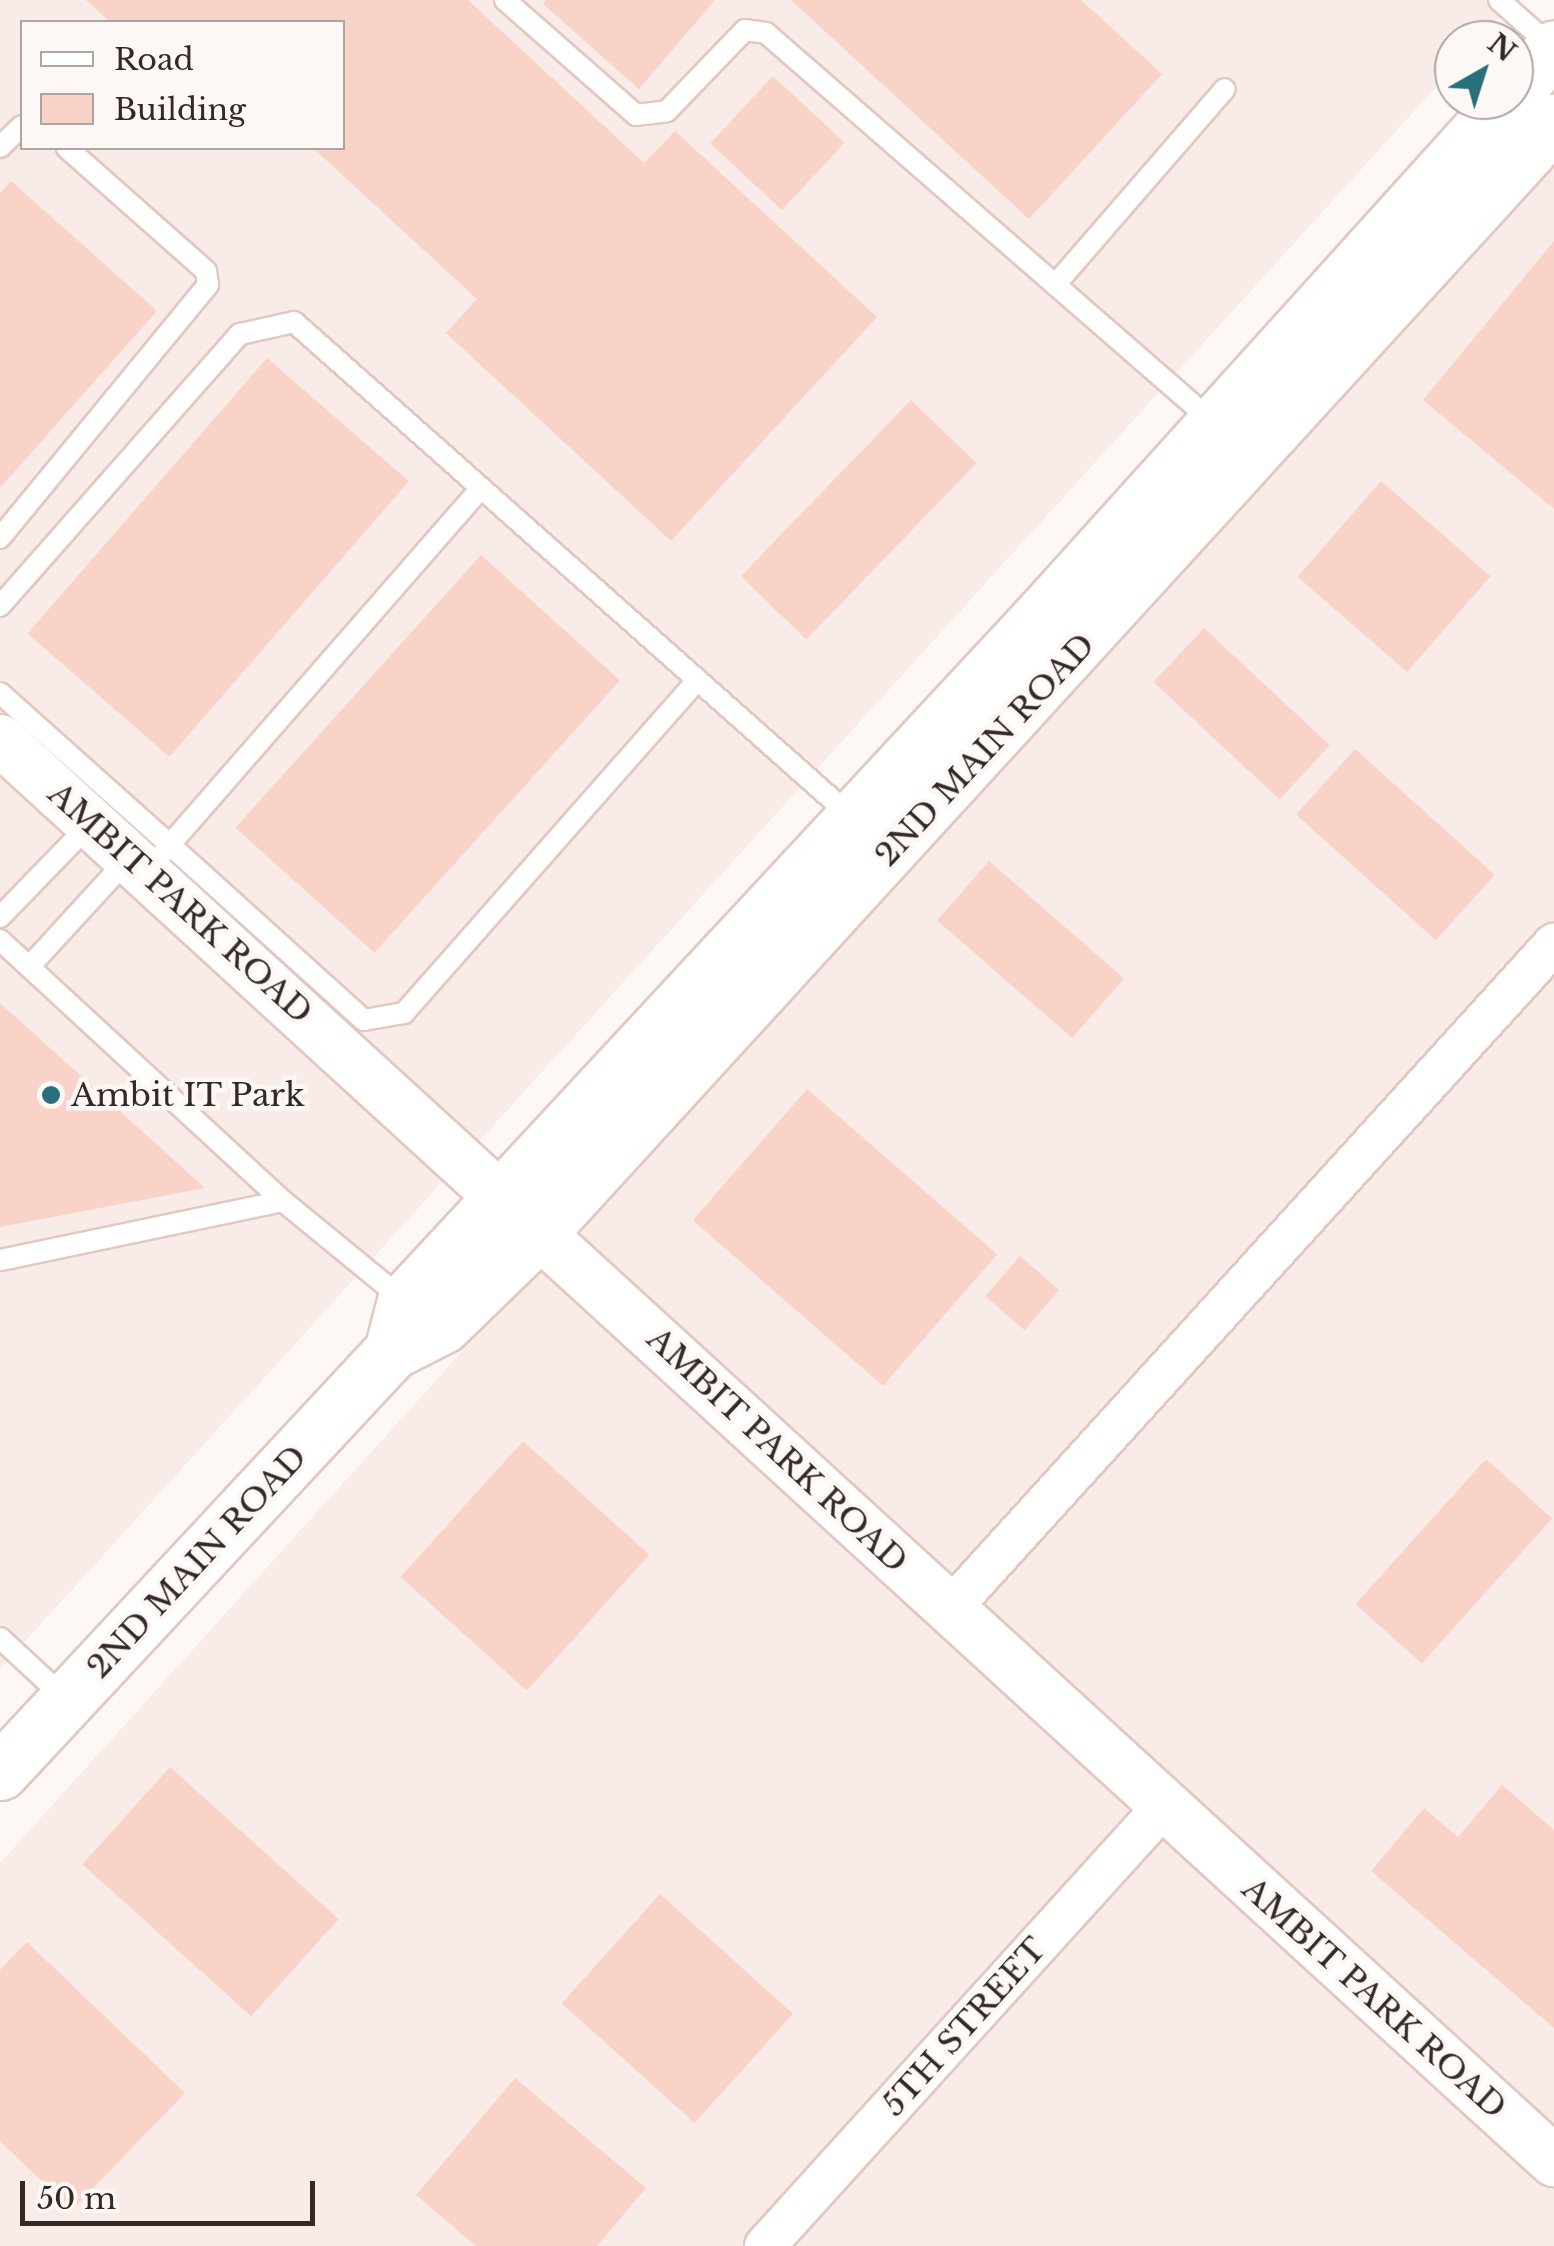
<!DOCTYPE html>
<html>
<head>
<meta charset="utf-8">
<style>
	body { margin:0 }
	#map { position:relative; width:1554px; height:2246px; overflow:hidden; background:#fdf8f6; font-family:"Libre Baskerville",serif }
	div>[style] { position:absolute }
	.built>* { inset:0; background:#f9ebe7 }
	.building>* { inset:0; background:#fad3c8; transform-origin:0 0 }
	.roads { filter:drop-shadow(2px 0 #e1c8c1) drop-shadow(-2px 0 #e1c8c1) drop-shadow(0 2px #e1c8c1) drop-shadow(0 -2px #e1c8c1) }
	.service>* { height:20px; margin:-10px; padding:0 10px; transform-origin:10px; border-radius:10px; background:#fff }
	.minor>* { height:40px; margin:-20px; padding:0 20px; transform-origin:20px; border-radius:20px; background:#fff }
	.tertiary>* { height:50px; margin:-25px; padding:0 25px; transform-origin:25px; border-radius:25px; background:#fff }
	.secondary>* { height:55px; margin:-27.5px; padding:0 27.5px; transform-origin:27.5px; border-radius:27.5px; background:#fff }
	.dots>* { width:28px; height:28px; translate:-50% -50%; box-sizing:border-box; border:5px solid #fdf8f6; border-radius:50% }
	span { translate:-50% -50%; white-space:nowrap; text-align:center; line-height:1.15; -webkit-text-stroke:9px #fdf8f6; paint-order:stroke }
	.street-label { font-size:32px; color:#332a27 }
	.poi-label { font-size:32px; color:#332a27 }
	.left { translate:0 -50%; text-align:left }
	.legend { position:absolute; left:20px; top:20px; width:325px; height:130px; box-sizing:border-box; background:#fdf8f6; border:2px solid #aca6a3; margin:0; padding:12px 18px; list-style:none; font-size:30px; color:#332a27 }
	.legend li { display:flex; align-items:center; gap:20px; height:50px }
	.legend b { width:50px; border:2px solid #aca6a3 }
	.north { position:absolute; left:1434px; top:20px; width:100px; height:100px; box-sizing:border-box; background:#fdf8f6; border:2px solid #aca6a3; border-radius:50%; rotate:39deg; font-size:28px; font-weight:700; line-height:40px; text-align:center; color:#332a27 }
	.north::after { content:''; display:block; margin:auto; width:35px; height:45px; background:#286f7c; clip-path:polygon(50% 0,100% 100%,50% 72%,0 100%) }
	.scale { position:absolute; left:20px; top:2181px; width:295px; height:45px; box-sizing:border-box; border:5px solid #332a27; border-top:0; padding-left:12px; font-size:30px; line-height:35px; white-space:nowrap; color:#332a27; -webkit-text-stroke:8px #fdf8f6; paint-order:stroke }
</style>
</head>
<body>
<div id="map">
	<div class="built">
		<i style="clip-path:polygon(evenodd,0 0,1515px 0,1479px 40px,1454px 40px,1454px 67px,0 1669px,0 0,22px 22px,342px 22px,342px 148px,22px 148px,22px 22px)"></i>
		<i style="clip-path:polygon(1554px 143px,1554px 2246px,0 2246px,0 1863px)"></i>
	</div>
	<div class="building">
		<i style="clip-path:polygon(86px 0,468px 0,644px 163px,675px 131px,877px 317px,671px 541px,446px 333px,477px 299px,313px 148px,342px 148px,342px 22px,110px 22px)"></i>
		<i style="clip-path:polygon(546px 0,715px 0,639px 89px,543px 4px)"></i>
		<i style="clip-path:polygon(791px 0,1081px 0,1162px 74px,1029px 219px)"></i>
		<i style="left:773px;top:76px;width:98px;height:92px;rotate:43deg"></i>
		<i style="clip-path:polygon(11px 181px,157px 311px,0 488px,0 193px)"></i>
		<i style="clip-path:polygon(1554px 241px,1554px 509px,1423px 400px)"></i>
		<i style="left:267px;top:358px;width:188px;height:365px;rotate:41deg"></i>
		<i style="left:911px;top:400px;width:91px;height:245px;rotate:44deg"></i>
		<i style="left:1381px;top:481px;width:145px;height:127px;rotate:41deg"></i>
		<i style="left:481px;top:555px;width:187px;height:367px;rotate:42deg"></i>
		<i style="left:1204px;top:628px;width:172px;height:74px;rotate:43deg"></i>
		<i style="left:1355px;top:749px;width:188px;height:88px;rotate:42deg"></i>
		<i style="left:989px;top:861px;width:179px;height:79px;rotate:41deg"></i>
		<i style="clip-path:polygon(0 1003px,205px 1188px,0 1227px)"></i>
		<i style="left:807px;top:1089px;width:252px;height:174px;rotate:41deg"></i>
		<i style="left:1020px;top:1256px;width:52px;height:53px;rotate:41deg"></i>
		<i style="left:523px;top:1441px;width:170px;height:183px;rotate:42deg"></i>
		<i style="left:1486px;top:1459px;width:89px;height:195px;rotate:42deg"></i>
		<i style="left:170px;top:1767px;width:227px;height:131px;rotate:42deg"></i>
		<i style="clip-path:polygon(1502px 1785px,1554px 1830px,1554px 2028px,1371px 1871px,1424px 1808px,1458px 1837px)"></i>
		<i style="left:660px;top:1894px;width:179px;height:147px;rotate:42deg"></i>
		<i style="clip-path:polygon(27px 1942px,185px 2093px,72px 2210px,0 2141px,0 1970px)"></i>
		<i style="clip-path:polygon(515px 2078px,646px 2188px,597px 2246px,476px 2246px,416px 2195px)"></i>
	</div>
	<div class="roads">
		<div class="service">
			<i style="left:505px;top:0;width:174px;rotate:41.3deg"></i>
			<i style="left:636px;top:115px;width:31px;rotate:-7deg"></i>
			<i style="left:667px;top:111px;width:112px;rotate:-46.1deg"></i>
			<i style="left:745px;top:30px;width:21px;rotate:8deg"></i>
			<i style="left:766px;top:33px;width:593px;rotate:41.03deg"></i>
			<i style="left:1499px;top:0;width:71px;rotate:41.6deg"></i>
			<i style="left:0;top:147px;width:30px;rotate:-44deg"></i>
			<i style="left:1055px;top:285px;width:259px;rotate:-49.1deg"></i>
			<i style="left:481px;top:488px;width:473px;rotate:131.1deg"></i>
			<i style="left:170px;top:845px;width:261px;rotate:42.1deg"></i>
			<i style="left:364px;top:1020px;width:41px;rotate:-9.9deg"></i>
			<i style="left:404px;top:1013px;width:444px;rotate:-48.6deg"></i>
			<i style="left:0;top:538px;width:328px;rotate:-50.6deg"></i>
			<i style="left:208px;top:285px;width:14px;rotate:-98deg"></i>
			<i style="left:206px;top:271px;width:186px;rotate:-138.5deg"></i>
			<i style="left:0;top:606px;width:363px;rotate:-48.6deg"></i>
			<i style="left:240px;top:334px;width:55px;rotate:-12.5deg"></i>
			<i style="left:294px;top:322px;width:746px;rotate:41.58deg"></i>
			<i style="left:0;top:693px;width:228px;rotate:41.8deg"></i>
			<i style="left:170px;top:845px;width:9px;rotate:131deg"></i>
			<i style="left:0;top:917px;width:131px;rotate:-45.9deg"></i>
			<i style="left:0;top:940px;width:385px;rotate:42.7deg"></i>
			<i style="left:283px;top:1201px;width:289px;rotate:168.2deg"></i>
			<i style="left:29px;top:967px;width:147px;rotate:-47.5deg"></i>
			<i style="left:283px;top:1201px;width:158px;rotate:39.3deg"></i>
			<i style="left:0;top:1638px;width:91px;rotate:42.8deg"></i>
		</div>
		<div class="minor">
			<i style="left:949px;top:1610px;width:900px;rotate:-47.75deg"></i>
			<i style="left:765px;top:2246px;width:593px;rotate:-47.8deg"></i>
		</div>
		<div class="tertiary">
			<i style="left:0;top:740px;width:2106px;rotate:42.44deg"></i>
		</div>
		<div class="secondary">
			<i style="left:1514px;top:92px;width:59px;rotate:-47.7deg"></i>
			<i style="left:392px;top:1351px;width:52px;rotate:-75.4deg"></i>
			<i style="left:405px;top:1301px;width:938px;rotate:-47.12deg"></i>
			<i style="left:1043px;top:614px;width:692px;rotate:-47.93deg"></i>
			<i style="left:0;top:1772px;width:575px;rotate:-47.04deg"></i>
			<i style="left:392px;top:1351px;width:57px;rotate:-27deg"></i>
			<i style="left:443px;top:1325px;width:135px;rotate:-44.1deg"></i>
			<i style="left:540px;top:1231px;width:1503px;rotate:-47.56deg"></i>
		</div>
	</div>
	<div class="dots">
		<i style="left:51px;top:1095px;background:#286f7c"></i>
	</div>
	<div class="street-label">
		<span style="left:985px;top:750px;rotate:-47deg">2ND MAIN ROAD</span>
		<span style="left:180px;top:903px;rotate:42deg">AMBIT PARK ROAD</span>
		<span style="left:777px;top:1450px;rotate:43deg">AMBIT PARK ROAD</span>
		<span style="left:197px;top:1562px;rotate:-47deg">2ND MAIN ROAD</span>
		<span style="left:1374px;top:1998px;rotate:42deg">AMBIT PARK ROAD</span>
		<span style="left:964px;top:2027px;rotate:-48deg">5TH STREET</span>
	</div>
	<div class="poi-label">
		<span class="left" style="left:71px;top:1095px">Ambit IT Park</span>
	</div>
	<ul class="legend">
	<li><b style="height:12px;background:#fff"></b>Road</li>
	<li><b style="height:28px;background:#fad3c8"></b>Building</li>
	</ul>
	<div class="north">N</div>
	<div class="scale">50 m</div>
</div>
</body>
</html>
